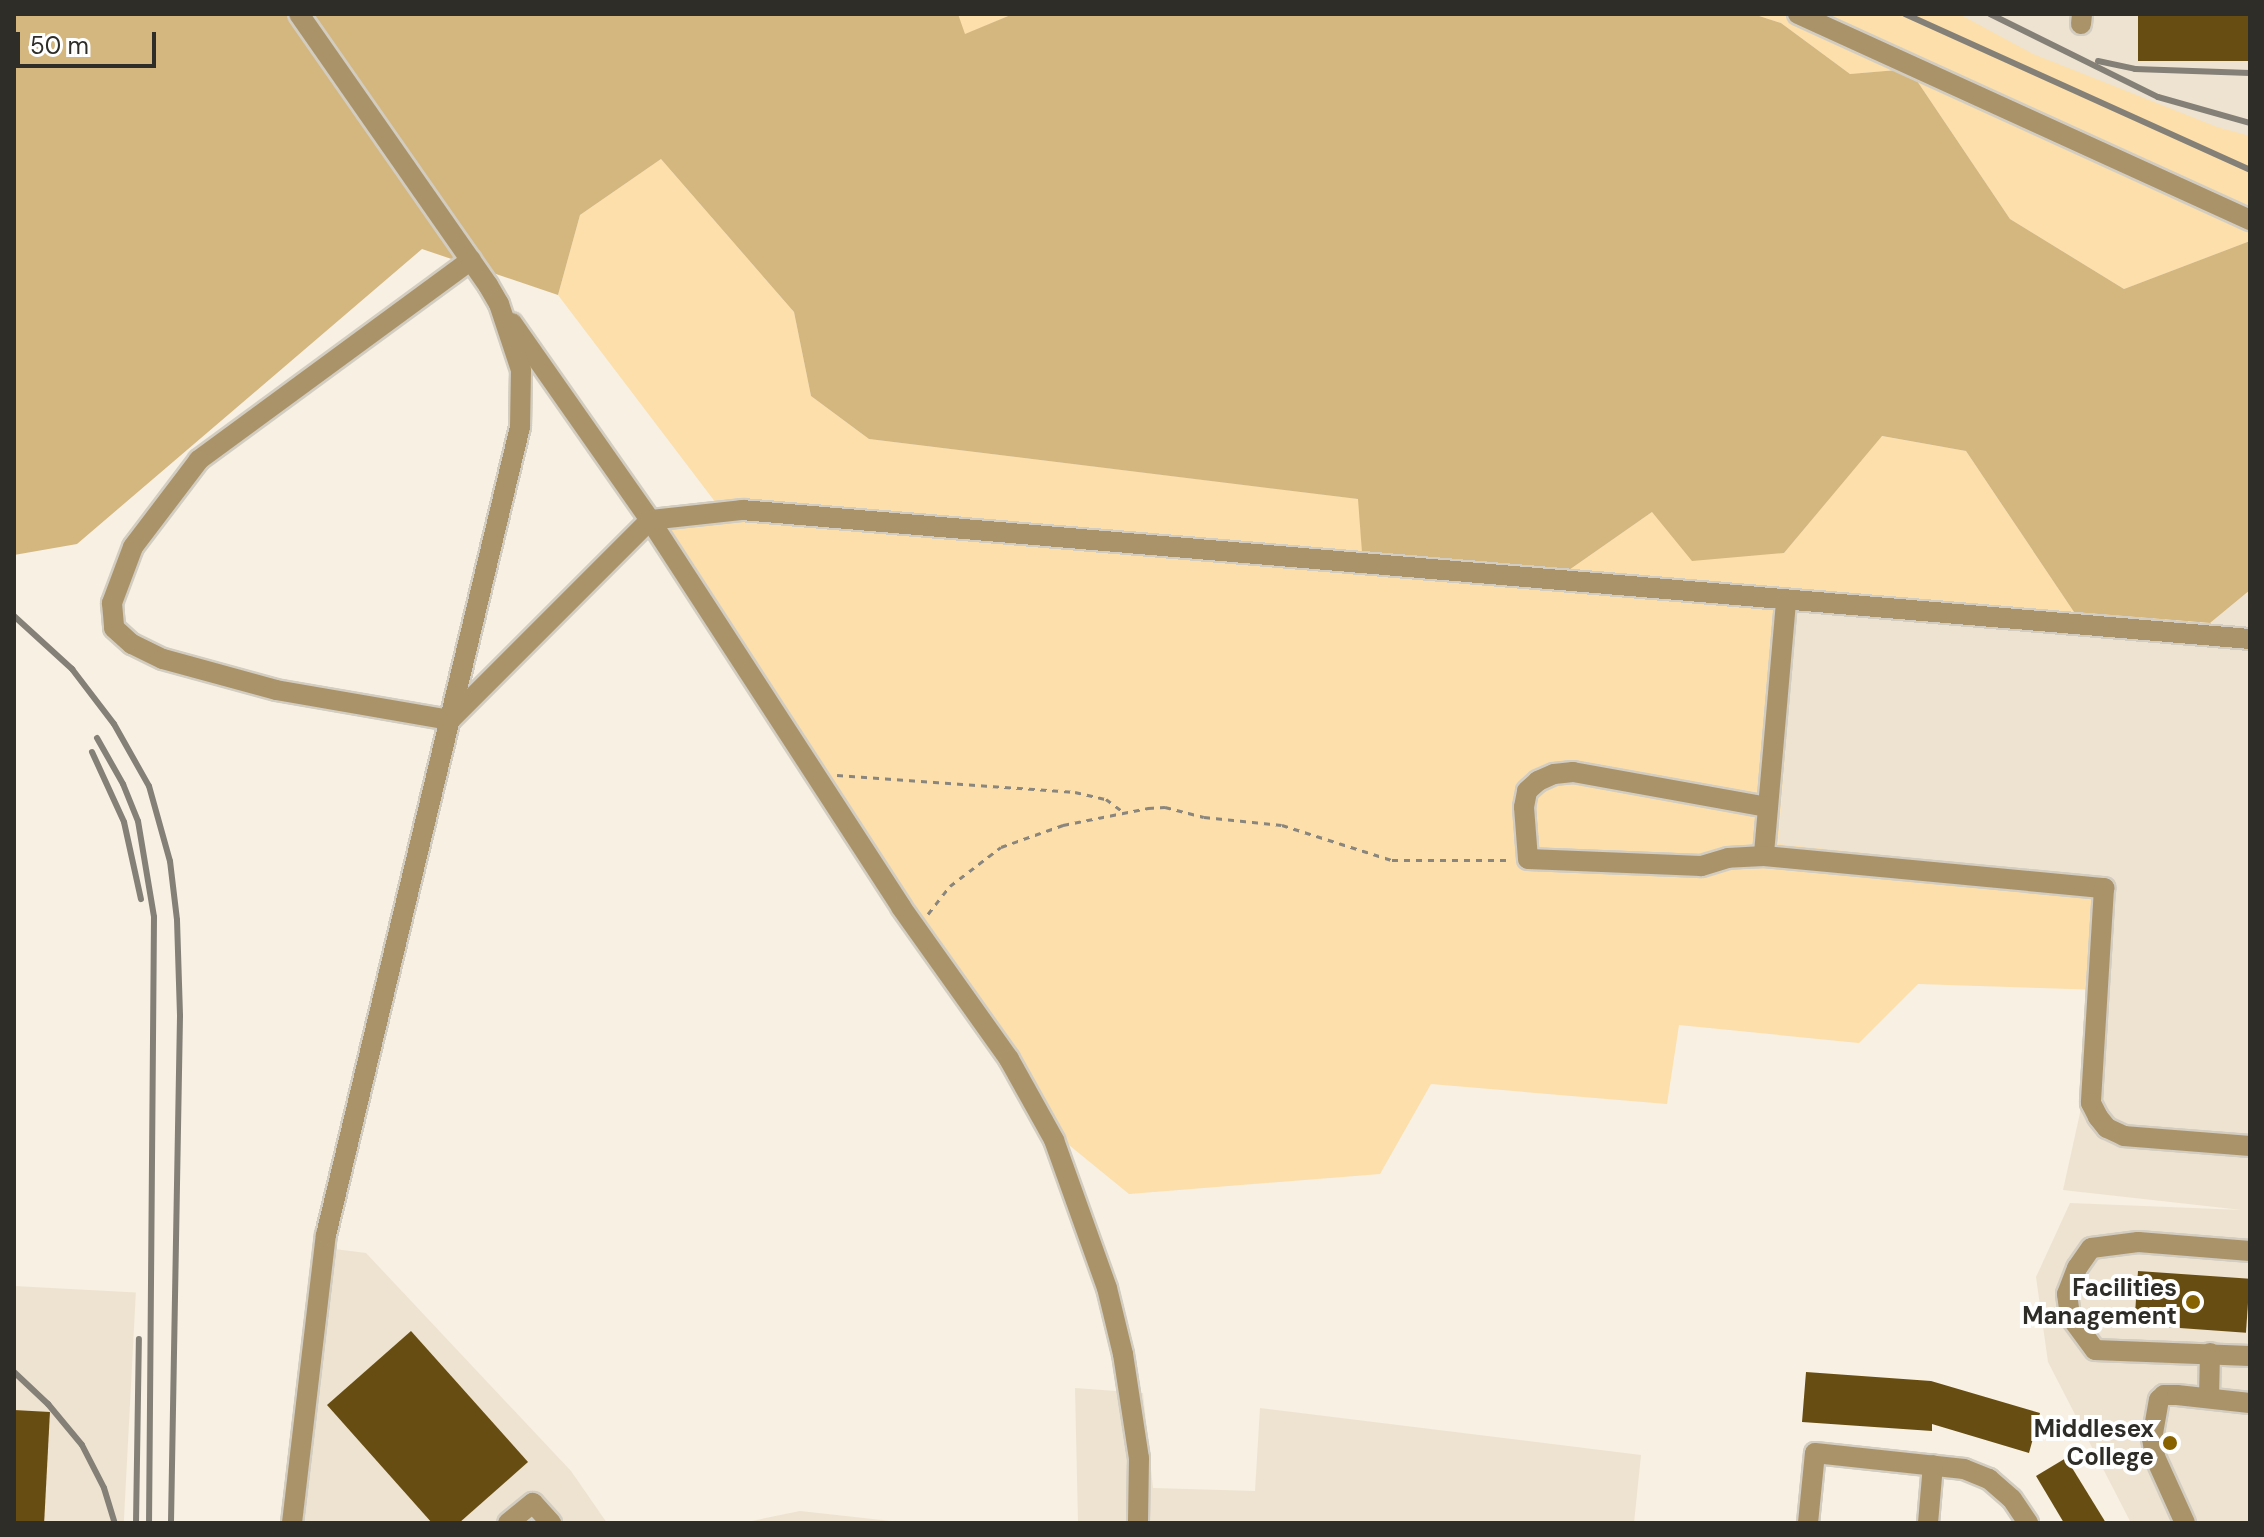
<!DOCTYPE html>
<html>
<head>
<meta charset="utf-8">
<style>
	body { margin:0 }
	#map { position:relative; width:2264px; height:1537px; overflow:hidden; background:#f7f0e3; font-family:"DM Sans",sans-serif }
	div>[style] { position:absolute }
	.built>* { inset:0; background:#eee3d0; transform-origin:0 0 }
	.green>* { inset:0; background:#fcdfaa }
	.forest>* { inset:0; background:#d4b67f }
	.building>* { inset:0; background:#684d13; transform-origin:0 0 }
	.path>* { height:3px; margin-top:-1.5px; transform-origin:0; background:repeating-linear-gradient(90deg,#8a867d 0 6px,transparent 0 12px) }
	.roads { filter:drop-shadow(2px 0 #d3cdc1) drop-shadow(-2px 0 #d3cdc1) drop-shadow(0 2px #d3cdc1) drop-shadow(0 -2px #d3cdc1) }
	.minor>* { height:20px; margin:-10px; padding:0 10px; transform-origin:10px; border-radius:10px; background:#aa9369 }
	.rail>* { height:6px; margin:-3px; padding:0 3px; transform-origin:3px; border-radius:3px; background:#848077 }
	.dots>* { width:22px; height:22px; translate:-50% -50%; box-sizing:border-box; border:4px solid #fff; border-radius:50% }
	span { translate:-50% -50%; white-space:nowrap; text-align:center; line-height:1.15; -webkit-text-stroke:8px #fff; paint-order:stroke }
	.poi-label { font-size:24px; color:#2f2d28; font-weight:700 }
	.right { translate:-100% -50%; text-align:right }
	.frame { position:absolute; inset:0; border:16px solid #2f2d28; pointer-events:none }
	.scale { position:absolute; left:16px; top:32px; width:140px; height:36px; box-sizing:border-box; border:4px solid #2f2d28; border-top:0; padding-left:10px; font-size:24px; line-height:28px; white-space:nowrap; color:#2f2d28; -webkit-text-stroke:6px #fff; paint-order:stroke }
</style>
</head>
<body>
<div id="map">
	<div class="built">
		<i style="clip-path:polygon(1837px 14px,2250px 14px,2250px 201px)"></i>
		<i style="clip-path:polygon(1798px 589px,2210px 623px,2250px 590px,2250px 1523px,2131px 1523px,2048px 1362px,2036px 1277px,2070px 1203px,2242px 1210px,2063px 1190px,2080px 1113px,2087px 989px,2104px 990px,1778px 845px)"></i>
		<i style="clip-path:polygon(326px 1248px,366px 1253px,571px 1471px,607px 1523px,300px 1523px)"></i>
		<i style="left:14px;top:1286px;width:122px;height:237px;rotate:3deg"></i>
		<i style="clip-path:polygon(1075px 1388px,1143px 1393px,1153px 1488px,1255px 1491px,1260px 1408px,1641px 1455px,1634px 1523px,1078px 1523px)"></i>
		<i style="clip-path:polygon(800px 1511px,909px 1523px,742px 1523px)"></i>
	</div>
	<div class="green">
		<i style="clip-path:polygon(958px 14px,1013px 14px,964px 35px)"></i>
		<i style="clip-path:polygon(1753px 14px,1959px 14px,2033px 54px,2217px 127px,2250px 136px,2250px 241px,2124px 289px,2010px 219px,1909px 69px,1850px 74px,1781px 23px)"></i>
		<i style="clip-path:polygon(661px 159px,794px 312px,811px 396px,869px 439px,1359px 499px,1362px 553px,1569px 570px,1652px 512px,1784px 553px,1881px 436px,1966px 451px,2074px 612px,1798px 589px,1778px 844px,2115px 880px,2104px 990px,1918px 984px,1859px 1043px,1679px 1025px,1667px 1104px,1431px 1084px,1380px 1174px,1129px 1194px,1042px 1123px,644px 512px,719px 507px,558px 295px,580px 215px)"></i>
	</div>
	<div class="forest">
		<i style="clip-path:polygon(14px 14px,958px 14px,965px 34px,1013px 14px,1753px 14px,1781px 23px,1850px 74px,1909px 69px,2010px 219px,2124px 289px,2250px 241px,2250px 590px,2210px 623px,2074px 612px,1966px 451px,1882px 436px,1784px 553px,1692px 561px,1652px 512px,1569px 570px,1362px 553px,1358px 499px,869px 439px,811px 396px,794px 312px,661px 159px,580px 215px,558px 295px,422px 249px,77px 544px,14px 555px)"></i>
	</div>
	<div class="building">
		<i style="left:2138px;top:14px;width:112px;height:47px"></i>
		<i style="left:2138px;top:1271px;width:112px;height:54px;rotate:4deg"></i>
		<i style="clip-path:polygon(411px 1331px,528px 1462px,459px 1523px,432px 1523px,327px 1405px)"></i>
		<i style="clip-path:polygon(1806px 1372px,1931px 1381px,2040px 1413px,2029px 1453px,1932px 1424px,1932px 1431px,1802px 1422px)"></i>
		<i style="left:14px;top:1410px;width:36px;height:113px;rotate:3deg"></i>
		<i style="clip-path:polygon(2066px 1458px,2106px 1523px,2064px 1523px,2036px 1476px)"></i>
	</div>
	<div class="path">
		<i style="left:837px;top:775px;width:239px;rotate:4.1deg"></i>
		<i style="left:1075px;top:792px;width:32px;rotate:13deg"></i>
		<i style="left:1106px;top:799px;width:21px;rotate:37deg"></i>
		<i style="left:928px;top:914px;width:36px;rotate:-52deg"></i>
		<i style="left:950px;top:886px;width:64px;rotate:-37.4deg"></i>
		<i style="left:1001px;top:847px;width:66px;rotate:-19.5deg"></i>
		<i style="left:1063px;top:825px;width:87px;rotate:-11.3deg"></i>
		<i style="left:1148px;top:808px;width:17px;rotate:-3deg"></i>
		<i style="left:1165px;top:807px;width:40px;rotate:14.4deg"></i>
		<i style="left:1204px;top:817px;width:78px;rotate:5.9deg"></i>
		<i style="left:1282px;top:825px;width:115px;rotate:17.7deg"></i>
		<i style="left:1392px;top:860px;width:116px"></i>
	</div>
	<div class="roads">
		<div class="minor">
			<i style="left:1798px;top:14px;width:497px;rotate:24.5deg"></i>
			<i style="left:2081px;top:24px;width:10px;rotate:-84deg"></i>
			<i style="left:471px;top:260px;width:338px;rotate:143.7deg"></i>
			<i style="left:199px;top:460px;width:109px;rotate:127.2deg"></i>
			<i style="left:133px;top:547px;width:60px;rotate:110.6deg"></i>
			<i style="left:112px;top:603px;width:25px;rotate:85deg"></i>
			<i style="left:114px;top:628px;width:24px;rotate:42deg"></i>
			<i style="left:132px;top:644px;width:34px;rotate:26deg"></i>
			<i style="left:163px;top:659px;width:117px;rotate:15.3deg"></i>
			<i style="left:276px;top:690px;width:177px;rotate:9.8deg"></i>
			<i style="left:450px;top:720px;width:283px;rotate:-45deg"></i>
			<i style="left:650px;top:520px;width:93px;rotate:-6.2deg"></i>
			<i style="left:742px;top:510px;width:1514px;rotate:4.89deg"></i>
			<i style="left:512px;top:323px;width:241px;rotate:55deg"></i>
			<i style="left:650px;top:520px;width:461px;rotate:57deg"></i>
			<i style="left:901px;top:907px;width:186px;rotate:54.6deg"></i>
			<i style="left:1009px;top:1059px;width:93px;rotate:60.9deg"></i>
			<i style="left:1054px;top:1140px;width:157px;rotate:70.3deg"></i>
			<i style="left:1107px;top:1288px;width:68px;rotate:76.4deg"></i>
			<i style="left:1123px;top:1354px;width:105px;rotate:81.3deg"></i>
			<i style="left:1139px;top:1458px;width:65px;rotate:90.9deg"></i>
			<i style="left:1786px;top:602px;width:255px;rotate:95deg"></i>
			<i style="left:1764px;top:856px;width:342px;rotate:5.4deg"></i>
			<i style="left:2104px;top:888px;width:215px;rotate:93.5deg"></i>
			<i style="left:2091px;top:1103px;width:16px;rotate:63deg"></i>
			<i style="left:2098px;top:1117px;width:14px;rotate:51deg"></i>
			<i style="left:2107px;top:1128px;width:19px;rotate:25deg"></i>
			<i style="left:2124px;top:1136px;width:126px;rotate:4.5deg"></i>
			<i style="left:1764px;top:856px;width:36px;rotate:177deg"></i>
			<i style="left:1728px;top:858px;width:28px;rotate:163deg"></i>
			<i style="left:1701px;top:866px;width:173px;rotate:-177.7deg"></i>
			<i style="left:1528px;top:859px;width:52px;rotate:-94.4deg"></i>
			<i style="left:1524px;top:807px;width:16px;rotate:-79deg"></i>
			<i style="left:1527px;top:791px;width:15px;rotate:-42deg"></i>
			<i style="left:1538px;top:781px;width:17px;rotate:-24deg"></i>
			<i style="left:1554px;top:774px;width:19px;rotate:-6deg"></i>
			<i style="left:1573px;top:772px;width:198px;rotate:10.2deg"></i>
			<i style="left:2250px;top:1251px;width:112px;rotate:-175.4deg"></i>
			<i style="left:2138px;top:1242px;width:47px;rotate:172.7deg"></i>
			<i style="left:2091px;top:1248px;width:24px;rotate:125deg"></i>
			<i style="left:2077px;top:1268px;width:28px;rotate:111deg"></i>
			<i style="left:2067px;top:1294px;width:22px;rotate:82deg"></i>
			<i style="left:2070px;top:1316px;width:42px;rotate:53.7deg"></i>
			<i style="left:2095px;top:1350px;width:155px;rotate:2.2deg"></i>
			<i style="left:2209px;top:1397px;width:44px;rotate:-88.7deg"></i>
			<i style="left:292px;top:1523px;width:290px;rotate:-83.3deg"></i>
			<i style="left:326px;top:1235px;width:831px;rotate:-76.5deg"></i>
			<i style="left:520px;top:427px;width:57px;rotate:-89deg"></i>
			<i style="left:521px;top:370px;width:70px;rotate:-108.4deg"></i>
			<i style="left:499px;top:304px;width:22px;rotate:-120deg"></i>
			<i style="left:488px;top:285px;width:330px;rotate:-124.9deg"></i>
			<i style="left:508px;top:1523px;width:32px;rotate:-39deg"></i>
			<i style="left:533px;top:1503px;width:27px;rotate:48deg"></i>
			<i style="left:1808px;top:1523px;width:70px;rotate:-84.3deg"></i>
			<i style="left:1815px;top:1453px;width:150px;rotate:6.1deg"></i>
			<i style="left:1964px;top:1469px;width:27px;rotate:22deg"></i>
			<i style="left:1989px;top:1479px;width:30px;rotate:41deg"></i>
			<i style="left:2012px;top:1499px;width:29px;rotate:56deg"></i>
			<i style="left:1928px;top:1523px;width:58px;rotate:-85.1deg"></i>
			<i style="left:2185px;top:1523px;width:72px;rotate:-114.4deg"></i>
			<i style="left:2155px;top:1457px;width:18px;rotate:-99deg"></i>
			<i style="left:2152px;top:1439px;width:40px;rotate:-80deg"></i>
			<i style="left:2159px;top:1400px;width:7px;rotate:-45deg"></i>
			<i style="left:2164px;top:1395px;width:13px"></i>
			<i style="left:2177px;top:1395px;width:73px;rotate:6.3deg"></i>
		</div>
	</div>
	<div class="rail">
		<i style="left:1905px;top:14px;width:379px;rotate:24.3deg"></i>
		<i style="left:1990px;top:14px;width:187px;rotate:26.3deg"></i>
		<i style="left:2158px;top:97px;width:96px;rotate:15.8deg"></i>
		<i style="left:2098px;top:61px;width:38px;rotate:12deg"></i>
		<i style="left:2135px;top:69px;width:115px;rotate:2deg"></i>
		<i style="left:14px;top:616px;width:79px;rotate:42.4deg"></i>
		<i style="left:72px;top:669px;width:69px;rotate:52.6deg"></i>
		<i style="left:114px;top:724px;width:71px;rotate:60.6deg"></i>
		<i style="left:149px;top:786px;width:78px;rotate:74.4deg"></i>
		<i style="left:170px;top:861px;width:59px;rotate:83.2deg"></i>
		<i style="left:177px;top:920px;width:96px;rotate:88.2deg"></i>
		<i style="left:180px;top:1016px;width:507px;rotate:91.02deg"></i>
		<i style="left:97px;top:738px;width:53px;rotate:60.5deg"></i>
		<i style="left:123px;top:784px;width:40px;rotate:68deg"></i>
		<i style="left:138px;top:821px;width:97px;rotate:80.5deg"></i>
		<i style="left:154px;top:917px;width:606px;rotate:90.47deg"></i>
		<i style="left:92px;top:752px;width:77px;rotate:65.4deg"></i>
		<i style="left:124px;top:822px;width:79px;rotate:77.6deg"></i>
		<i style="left:14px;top:1372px;width:47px;rotate:43.3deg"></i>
		<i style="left:48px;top:1404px;width:53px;rotate:50.3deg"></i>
		<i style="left:82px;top:1445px;width:48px;rotate:62.9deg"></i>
		<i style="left:104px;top:1488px;width:37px;rotate:73deg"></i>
		<i style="left:136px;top:1523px;width:184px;rotate:-89.1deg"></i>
	</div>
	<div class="dots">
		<i style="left:2193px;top:1302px;background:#896200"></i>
		<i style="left:2170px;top:1443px;background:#896200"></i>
	</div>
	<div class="poi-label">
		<span class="right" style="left:2177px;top:1302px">Facilities<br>Management</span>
		<span class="right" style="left:2154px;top:1443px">Middlesex<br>College</span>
	</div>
	<div class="frame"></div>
	<div class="scale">50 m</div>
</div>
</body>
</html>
